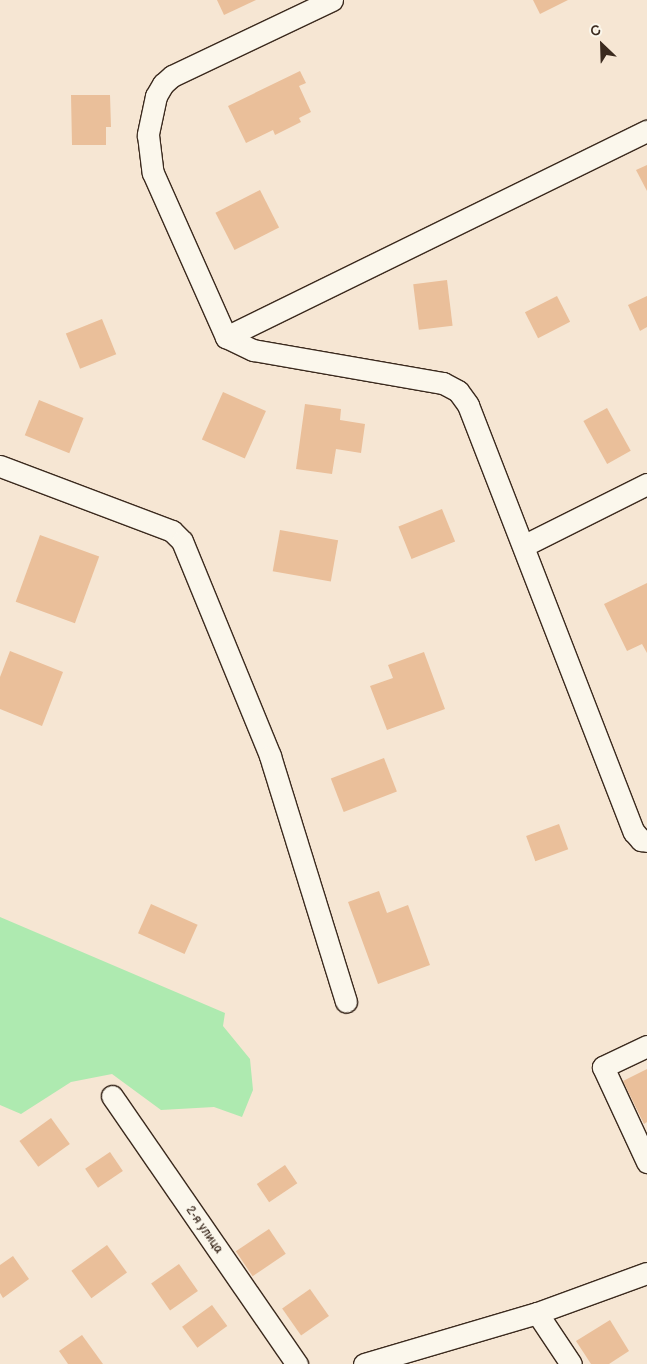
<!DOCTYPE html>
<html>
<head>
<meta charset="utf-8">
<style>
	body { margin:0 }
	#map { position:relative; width:647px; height:1364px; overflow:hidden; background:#f6e6d3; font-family:"Balsamiq Sans",sans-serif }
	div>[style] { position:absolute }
	.green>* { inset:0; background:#aeeab0 }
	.building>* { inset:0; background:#eabf9a; transform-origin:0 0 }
	.roads { filter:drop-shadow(1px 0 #3b2a1e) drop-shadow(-1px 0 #3b2a1e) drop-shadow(0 1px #3b2a1e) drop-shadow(0 -1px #3b2a1e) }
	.minor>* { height:21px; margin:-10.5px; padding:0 10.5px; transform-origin:10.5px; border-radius:10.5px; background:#fbf7ec }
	span { translate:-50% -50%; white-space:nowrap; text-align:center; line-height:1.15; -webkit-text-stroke:4px #fbf7ec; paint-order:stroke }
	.street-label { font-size:12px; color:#3b2a1e }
	.north { position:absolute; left:577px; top:20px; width:50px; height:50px; -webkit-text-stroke:4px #fbf7ec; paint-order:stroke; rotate:336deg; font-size:14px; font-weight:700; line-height:20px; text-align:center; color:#3b2a1e }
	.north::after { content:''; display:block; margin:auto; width:18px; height:22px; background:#3b2a1e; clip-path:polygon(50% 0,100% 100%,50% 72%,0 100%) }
</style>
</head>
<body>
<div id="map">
	<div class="green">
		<i style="clip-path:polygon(0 917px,225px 1013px,223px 1026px,250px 1059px,253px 1090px,242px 1117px,214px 1107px,161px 1110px,112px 1074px,71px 1082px,21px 1114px,0 1105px)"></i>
	</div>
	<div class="building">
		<i style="clip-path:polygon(217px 0,256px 0,224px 15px)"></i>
		<i style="clip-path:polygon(533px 0,568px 0,540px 14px)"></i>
		<i style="clip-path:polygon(300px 71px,306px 83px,299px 86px,311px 112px,299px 118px,301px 122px,275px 135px,273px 130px,246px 143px,228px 106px)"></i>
		<i style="clip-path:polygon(71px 95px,110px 95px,111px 127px,106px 127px,106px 145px,72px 145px)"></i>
		<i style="clip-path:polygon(647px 165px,647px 191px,636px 170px)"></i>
		<i style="left:260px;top:190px;width:42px;height:50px;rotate:63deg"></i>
		<i style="left:447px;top:280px;width:46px;height:34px;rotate:83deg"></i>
		<i style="left:557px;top:296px;width:29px;height:36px;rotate:63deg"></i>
		<i style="clip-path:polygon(647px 296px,647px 327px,640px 331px,628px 305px)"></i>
		<i style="left:102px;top:319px;width:38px;height:39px;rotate:68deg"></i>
		<i style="left:223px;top:392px;width:47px;height:52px;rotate:24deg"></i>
		<i style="left:39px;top:400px;width:48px;height:38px;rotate:22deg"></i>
		<i style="clip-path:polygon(305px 404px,341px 409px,340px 420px,365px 424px,361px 453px,336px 449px,332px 474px,296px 469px)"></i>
		<i style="left:607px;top:408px;width:49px;height:27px;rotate:61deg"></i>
		<i style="left:442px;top:509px;width:35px;height:47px;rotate:68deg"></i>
		<i style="left:280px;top:530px;width:59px;height:42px;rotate:10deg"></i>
		<i style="left:40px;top:535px;width:63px;height:71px;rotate:20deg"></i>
		<i style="clip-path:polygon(647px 583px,647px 653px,642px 644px,627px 651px,604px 604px)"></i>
		<i style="clip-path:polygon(10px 651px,63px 672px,42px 726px,0 709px,0 677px)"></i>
		<i style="clip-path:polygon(424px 652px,445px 709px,387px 730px,370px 686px,393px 678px,388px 665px)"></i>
		<i style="left:384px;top:758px;width:36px;height:57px;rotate:69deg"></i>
		<i style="left:559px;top:824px;width:27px;height:35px;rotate:70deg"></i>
		<i style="clip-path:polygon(379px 891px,387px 913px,408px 905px,430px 965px,378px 984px,348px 902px)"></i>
		<i style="left:151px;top:904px;width:51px;height:32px;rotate:24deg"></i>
		<i style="clip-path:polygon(647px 1069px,647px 1122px,644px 1124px,623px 1081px)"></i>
		<i style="left:51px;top:1118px;width:32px;height:39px;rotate:54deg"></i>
		<i style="left:110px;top:1152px;width:23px;height:30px;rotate:56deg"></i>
		<i style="left:285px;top:1165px;width:22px;height:34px;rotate:56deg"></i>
		<i style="left:269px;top:1229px;width:30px;height:40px;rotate:56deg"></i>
		<i style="left:107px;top:1245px;width:34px;height:44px;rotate:54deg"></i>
		<i style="clip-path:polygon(13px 1256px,29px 1279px,3px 1298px,0 1293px,0 1265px)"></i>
		<i style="left:179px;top:1264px;width:33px;height:34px;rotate:55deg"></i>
		<i style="left:310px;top:1289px;width:33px;height:34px;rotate:55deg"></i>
		<i style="left:212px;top:1305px;width:26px;height:37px;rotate:54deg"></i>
		<i style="clip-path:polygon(610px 1320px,629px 1351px,609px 1364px,591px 1364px,576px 1341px)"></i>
		<i style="clip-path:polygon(82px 1335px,103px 1364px,68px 1364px,59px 1351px)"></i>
	</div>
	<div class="roads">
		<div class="minor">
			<i style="left:332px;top:0;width:177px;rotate:154.6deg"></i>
			<i style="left:172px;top:76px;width:12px;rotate:138deg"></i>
			<i style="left:163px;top:84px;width:14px;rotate:120deg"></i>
			<i style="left:156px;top:96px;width:40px;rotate:102deg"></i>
			<i style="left:148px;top:135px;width:38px;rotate:83deg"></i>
			<i style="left:153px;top:173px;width:180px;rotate:66deg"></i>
			<i style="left:226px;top:337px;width:30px;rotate:26deg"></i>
			<i style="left:253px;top:350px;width:193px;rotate:9.9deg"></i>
			<i style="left:443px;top:383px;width:17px;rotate:28deg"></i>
			<i style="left:458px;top:391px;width:17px;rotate:54deg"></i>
			<i style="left:468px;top:405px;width:458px;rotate:68.8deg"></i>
			<i style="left:634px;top:832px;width:11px;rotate:49deg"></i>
			<i style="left:641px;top:840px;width:6px;rotate:9deg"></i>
			<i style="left:226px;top:337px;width:469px;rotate:-26.1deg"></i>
			<i style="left:0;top:466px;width:184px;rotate:20.7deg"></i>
			<i style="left:172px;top:531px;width:14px;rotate:45deg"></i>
			<i style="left:182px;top:541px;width:232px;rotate:67.7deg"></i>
			<i style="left:270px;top:756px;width:257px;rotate:72.8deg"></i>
			<i style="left:525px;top:545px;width:136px;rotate:-26.6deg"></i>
			<i style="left:647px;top:1046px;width:49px;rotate:154.5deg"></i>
			<i style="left:603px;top:1067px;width:105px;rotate:65.1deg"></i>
			<i style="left:112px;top:1096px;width:326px;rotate:55.4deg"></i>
			<i style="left:537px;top:1313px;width:61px;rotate:56.3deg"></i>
			<i style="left:364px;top:1364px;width:180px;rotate:-16.4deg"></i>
			<i style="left:537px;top:1313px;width:117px;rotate:-20deg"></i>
		</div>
	</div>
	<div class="street-label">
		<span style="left:204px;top:1230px;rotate:55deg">2-я улица</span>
	</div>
	<div class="north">С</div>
</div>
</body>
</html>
